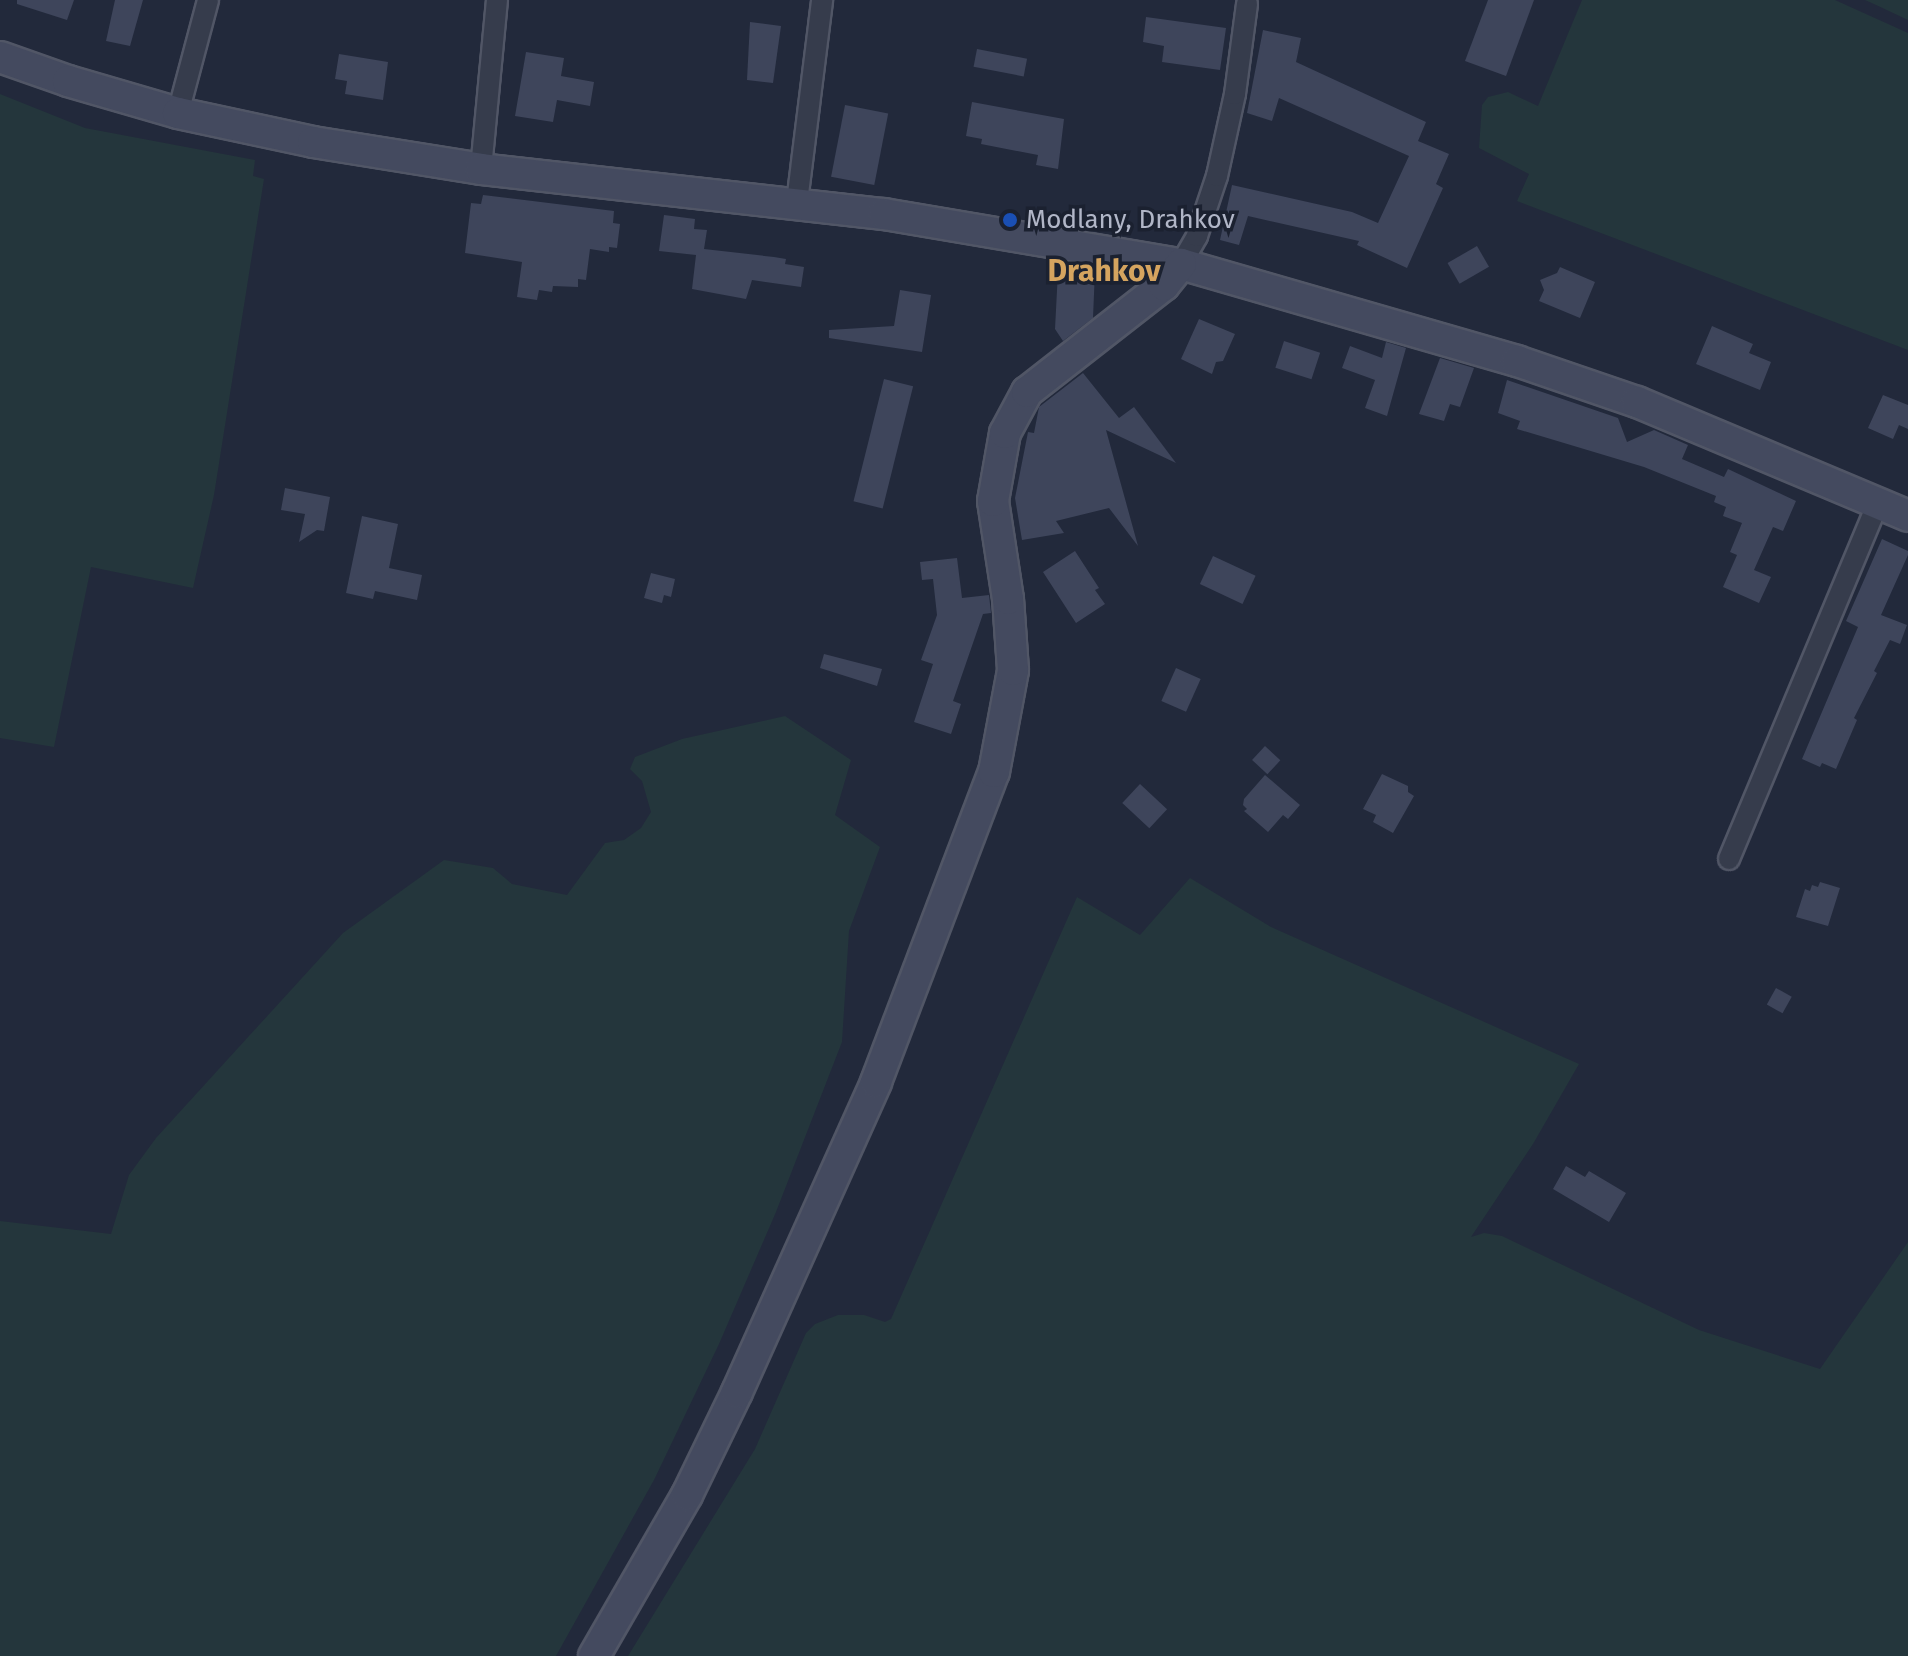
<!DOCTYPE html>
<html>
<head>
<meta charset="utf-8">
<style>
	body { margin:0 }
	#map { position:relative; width:1908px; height:1656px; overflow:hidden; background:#22293b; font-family:"Fira Sans",sans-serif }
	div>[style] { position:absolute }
	.green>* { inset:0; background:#24363c }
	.building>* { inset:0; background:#3e455b; transform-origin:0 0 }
	.roads { filter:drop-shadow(2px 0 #515666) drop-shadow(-2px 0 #515666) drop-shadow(0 2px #515666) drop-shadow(0 -2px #515666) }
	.street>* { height:20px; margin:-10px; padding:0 10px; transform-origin:10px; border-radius:10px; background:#363c4c }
	.secondary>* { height:30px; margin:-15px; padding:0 15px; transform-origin:15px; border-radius:15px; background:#444a5f }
	.dots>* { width:22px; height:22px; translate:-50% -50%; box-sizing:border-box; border:4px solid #1b2130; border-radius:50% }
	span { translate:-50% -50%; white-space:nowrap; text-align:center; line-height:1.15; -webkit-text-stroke:7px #1b2130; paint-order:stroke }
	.poi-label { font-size:26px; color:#b1b6c7 }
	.left { translate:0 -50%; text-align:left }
	.quarter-label { font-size:30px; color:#d5a45f; font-weight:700 }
</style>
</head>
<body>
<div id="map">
	<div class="green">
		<i style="clip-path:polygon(1582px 0,1835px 0,1908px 33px,1908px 350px,1517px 201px,1529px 174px,1479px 148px,1482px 105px,1488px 97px,1508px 92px,1538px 106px)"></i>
		<i style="clip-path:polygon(1865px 0,1908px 0,1908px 20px,1874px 4px)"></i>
		<i style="clip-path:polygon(0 94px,85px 128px,255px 160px,253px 176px,264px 179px,214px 495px,193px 588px,91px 567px,54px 747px,0 738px)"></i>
		<i style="clip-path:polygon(785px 716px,851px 760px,835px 815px,880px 847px,849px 931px,842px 1042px,776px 1212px,719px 1344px,654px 1480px,556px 1656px,0 1656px,0 1221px,111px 1234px,129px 1175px,156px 1138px,343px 933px,444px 860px,493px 868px,512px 884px,567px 895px,605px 843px,624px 840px,641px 828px,651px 812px,642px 781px,630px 769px,635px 757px,682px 739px)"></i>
		<i style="clip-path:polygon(1190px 878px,1271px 927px,1579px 1064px,1533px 1144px,1471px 1237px,1484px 1233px,1502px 1236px,1699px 1330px,1820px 1369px,1908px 1242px,1908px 1656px,628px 1656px,755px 1449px,806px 1333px,815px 1324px,838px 1315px,864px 1315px,885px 1322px,891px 1319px,1077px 897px,1140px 935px)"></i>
	</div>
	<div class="building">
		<i style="clip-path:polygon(17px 0,74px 0,67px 20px,17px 4px)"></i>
		<i style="clip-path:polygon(115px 0,143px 0,130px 46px,106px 41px)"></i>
		<i style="clip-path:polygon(1488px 0,1534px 0,1506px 76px,1465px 61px)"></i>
		<i style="clip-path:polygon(1146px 17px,1226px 28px,1220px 70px,1162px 62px,1164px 46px,1143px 42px)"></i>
		<i style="clip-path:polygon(750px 22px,781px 26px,773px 83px,747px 80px)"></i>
		<i style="clip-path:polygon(1263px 30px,1301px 38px,1296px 62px,1426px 122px,1418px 141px,1449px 154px,1436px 184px,1443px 188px,1407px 268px,1357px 245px,1359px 241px,1248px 216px,1239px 245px,1220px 240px,1232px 185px,1352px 212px,1378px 223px,1409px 156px,1279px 98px,1272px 121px,1247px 113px)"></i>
		<i style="left:977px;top:49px;width:51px;height:18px;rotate:11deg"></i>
		<i style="clip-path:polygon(526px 52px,564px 58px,561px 76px,594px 82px,590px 106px,557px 100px,553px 122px,515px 116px)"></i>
		<i style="clip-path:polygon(339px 54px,388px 62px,383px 100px,345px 94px,347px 81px,335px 79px)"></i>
		<i style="clip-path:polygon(972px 102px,1064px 119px,1058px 169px,1036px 165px,1038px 155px,981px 144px,982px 139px,966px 136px)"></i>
		<i style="left:845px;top:105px;width:44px;height:73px;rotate:11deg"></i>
		<i style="clip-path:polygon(483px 195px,614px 211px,613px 223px,620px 224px,617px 248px,609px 247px,609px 252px,590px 249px,586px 280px,578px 279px,578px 287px,553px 286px,552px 292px,539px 290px,537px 300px,517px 297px,522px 262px,465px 253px,471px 203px,481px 204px)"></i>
		<i style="clip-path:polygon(664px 215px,695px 219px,694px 229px,707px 230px,704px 249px,774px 257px,786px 259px,785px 264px,804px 267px,801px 287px,752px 280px,746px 299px,692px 289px,696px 255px,659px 251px)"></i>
		<i style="left:1477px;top:246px;width:24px;height:34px;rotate:60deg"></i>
		<i style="clip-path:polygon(1560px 267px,1595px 282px,1580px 318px,1539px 301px,1544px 290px,1540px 280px,1557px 273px)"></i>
		<i style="clip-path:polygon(1073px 269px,1095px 270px,1093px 318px,1063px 341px,1055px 329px,1058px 271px,1073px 273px)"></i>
		<i style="clip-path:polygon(900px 290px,931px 295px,922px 352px,829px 338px,829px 330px,894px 326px)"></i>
		<i style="clip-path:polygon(1199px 319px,1235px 334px,1223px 361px,1216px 362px,1212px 374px,1181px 359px)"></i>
		<i style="clip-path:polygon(1712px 326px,1753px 344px,1749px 353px,1771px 362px,1760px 390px,1696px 364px)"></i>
		<i style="left:1284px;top:341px;width:38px;height:28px;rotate:18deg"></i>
		<i style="clip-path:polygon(1386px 342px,1406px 348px,1387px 416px,1365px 408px,1375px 380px,1342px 368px,1350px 346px,1382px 358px)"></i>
		<i style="clip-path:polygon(1440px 358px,1474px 368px,1460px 407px,1450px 404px,1444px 421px,1419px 414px)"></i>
		<i style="clip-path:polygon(1083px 373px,1119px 418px,1134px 407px,1176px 463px,1106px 430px,1138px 546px,1109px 508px,1056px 521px,1064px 533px,1022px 540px,1015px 498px,1028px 432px,1034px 433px,1039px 407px)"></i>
		<i style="left:884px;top:379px;width:30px;height:126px;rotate:14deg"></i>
		<i style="clip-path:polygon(1507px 380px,1618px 418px,1627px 442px,1654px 430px,1688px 445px,1682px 459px,1724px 477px,1728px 469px,1796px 501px,1783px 531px,1773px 527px,1754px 570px,1771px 577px,1759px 603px,1723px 587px,1737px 555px,1730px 552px,1742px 523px,1723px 516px,1726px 507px,1714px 502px,1716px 496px,1644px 467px,1517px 429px,1520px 421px,1498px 413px)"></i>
		<i style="clip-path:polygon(1883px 395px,1908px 405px,1908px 429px,1899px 425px,1893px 439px,1868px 428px)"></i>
		<i style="clip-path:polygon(285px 488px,330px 497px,324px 531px,317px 530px,299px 542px,305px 514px,281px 510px)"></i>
		<i style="clip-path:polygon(362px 516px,398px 524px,389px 568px,422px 575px,417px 600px,375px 591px,373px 599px,346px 593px)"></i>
		<i style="clip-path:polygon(1882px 539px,1908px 551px,1908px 555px,1881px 615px,1907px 625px,1900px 644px,1890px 640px,1874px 671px,1877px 673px,1854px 718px,1857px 720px,1836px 769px,1822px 763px,1820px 767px,1802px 759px,1858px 627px,1846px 621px)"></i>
		<i style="clip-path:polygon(1075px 551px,1099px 588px,1095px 590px,1105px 604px,1076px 623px,1043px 572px)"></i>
		<i style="left:1213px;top:556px;width:47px;height:31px;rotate:25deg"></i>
		<i style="clip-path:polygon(957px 558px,962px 598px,989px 595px,991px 613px,983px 614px,953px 701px,961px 704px,951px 734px,914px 722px,933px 664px,921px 660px,937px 615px,933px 579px,922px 580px,920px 562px)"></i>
		<i style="clip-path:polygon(651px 573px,675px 579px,671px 597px,664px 595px,662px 603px,644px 598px)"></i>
		<i style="clip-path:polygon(824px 654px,882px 669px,877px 686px,820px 668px)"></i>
		<i style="left:1176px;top:668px;width:27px;height:36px;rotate:24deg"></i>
		<i style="left:1265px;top:746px;width:21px;height:19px;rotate:43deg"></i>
		<i style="clip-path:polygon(1382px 774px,1408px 786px,1408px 792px,1414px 796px,1393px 833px,1373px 822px,1376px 815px,1363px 809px)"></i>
		<i style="clip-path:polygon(1265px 775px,1300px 805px,1288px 819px,1283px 815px,1268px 832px,1244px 811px,1247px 809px,1243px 805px,1244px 799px)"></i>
		<i style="left:1140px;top:784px;width:37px;height:26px;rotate:43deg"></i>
		<i style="clip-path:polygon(1820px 882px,1840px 888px,1828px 926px,1796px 917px,1805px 889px,1810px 891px,1812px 885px,1818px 887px)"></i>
		<i style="left:1776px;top:988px;width:18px;height:19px;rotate:29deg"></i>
		<i style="clip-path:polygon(1566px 1166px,1585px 1177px,1589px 1171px,1626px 1193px,1609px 1222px,1553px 1189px)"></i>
	</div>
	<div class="roads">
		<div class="street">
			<i style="left:178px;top:113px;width:117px;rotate:-75.1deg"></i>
			<i style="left:481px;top:169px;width:170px;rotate:-84.6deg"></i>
			<i style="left:797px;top:202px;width:204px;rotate:-82.9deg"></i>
			<i style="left:1181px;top:264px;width:32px;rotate:-60deg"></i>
			<i style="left:1197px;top:236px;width:63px;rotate:-71.6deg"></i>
			<i style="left:1217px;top:176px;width:84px;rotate:-77.6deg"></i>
			<i style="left:1235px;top:94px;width:91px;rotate:-82.4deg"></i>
			<i style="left:1729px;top:859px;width:386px;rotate:-67.3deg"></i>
		</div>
		<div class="secondary">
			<i style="left:0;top:57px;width:72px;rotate:19.4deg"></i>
			<i style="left:68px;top:81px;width:115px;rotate:16.2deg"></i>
			<i style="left:178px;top:113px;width:138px;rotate:12.1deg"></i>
			<i style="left:313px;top:142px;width:170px;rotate:9.1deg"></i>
			<i style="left:481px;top:169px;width:406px;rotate:6.4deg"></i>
			<i style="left:884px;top:214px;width:301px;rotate:9.6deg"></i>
			<i style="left:1181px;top:264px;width:350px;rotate:16.1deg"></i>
			<i style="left:1517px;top:361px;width:127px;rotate:18.9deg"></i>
			<i style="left:1637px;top:402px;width:294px;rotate:22.8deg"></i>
			<i style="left:594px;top:1656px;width:186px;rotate:-60deg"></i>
			<i style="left:687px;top:1495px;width:114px;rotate:-64.1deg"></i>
			<i style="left:737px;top:1392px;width:340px;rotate:-65.8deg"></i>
			<i style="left:876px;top:1082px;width:332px;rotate:-69.2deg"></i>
			<i style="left:994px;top:772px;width:104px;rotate:-79.4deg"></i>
			<i style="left:1013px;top:670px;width:71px;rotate:-94deg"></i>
			<i style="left:1008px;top:599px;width:99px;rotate:-98.7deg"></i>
			<i style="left:993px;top:501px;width:69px;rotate:-80deg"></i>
			<i style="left:1005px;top:433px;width:47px;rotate:-61.8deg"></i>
			<i style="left:1027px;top:392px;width:174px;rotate:-38deg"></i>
			<i style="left:1164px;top:285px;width:27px;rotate:-51deg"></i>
		</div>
	</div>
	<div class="dots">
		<i style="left:1010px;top:220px;background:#1a4fb4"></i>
	</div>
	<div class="poi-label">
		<span class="left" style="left:1026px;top:220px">Modlany, Drahkov</span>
	</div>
	<div class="quarter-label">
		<span style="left:1104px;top:271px">Drahkov</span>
	</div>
</div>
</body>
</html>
